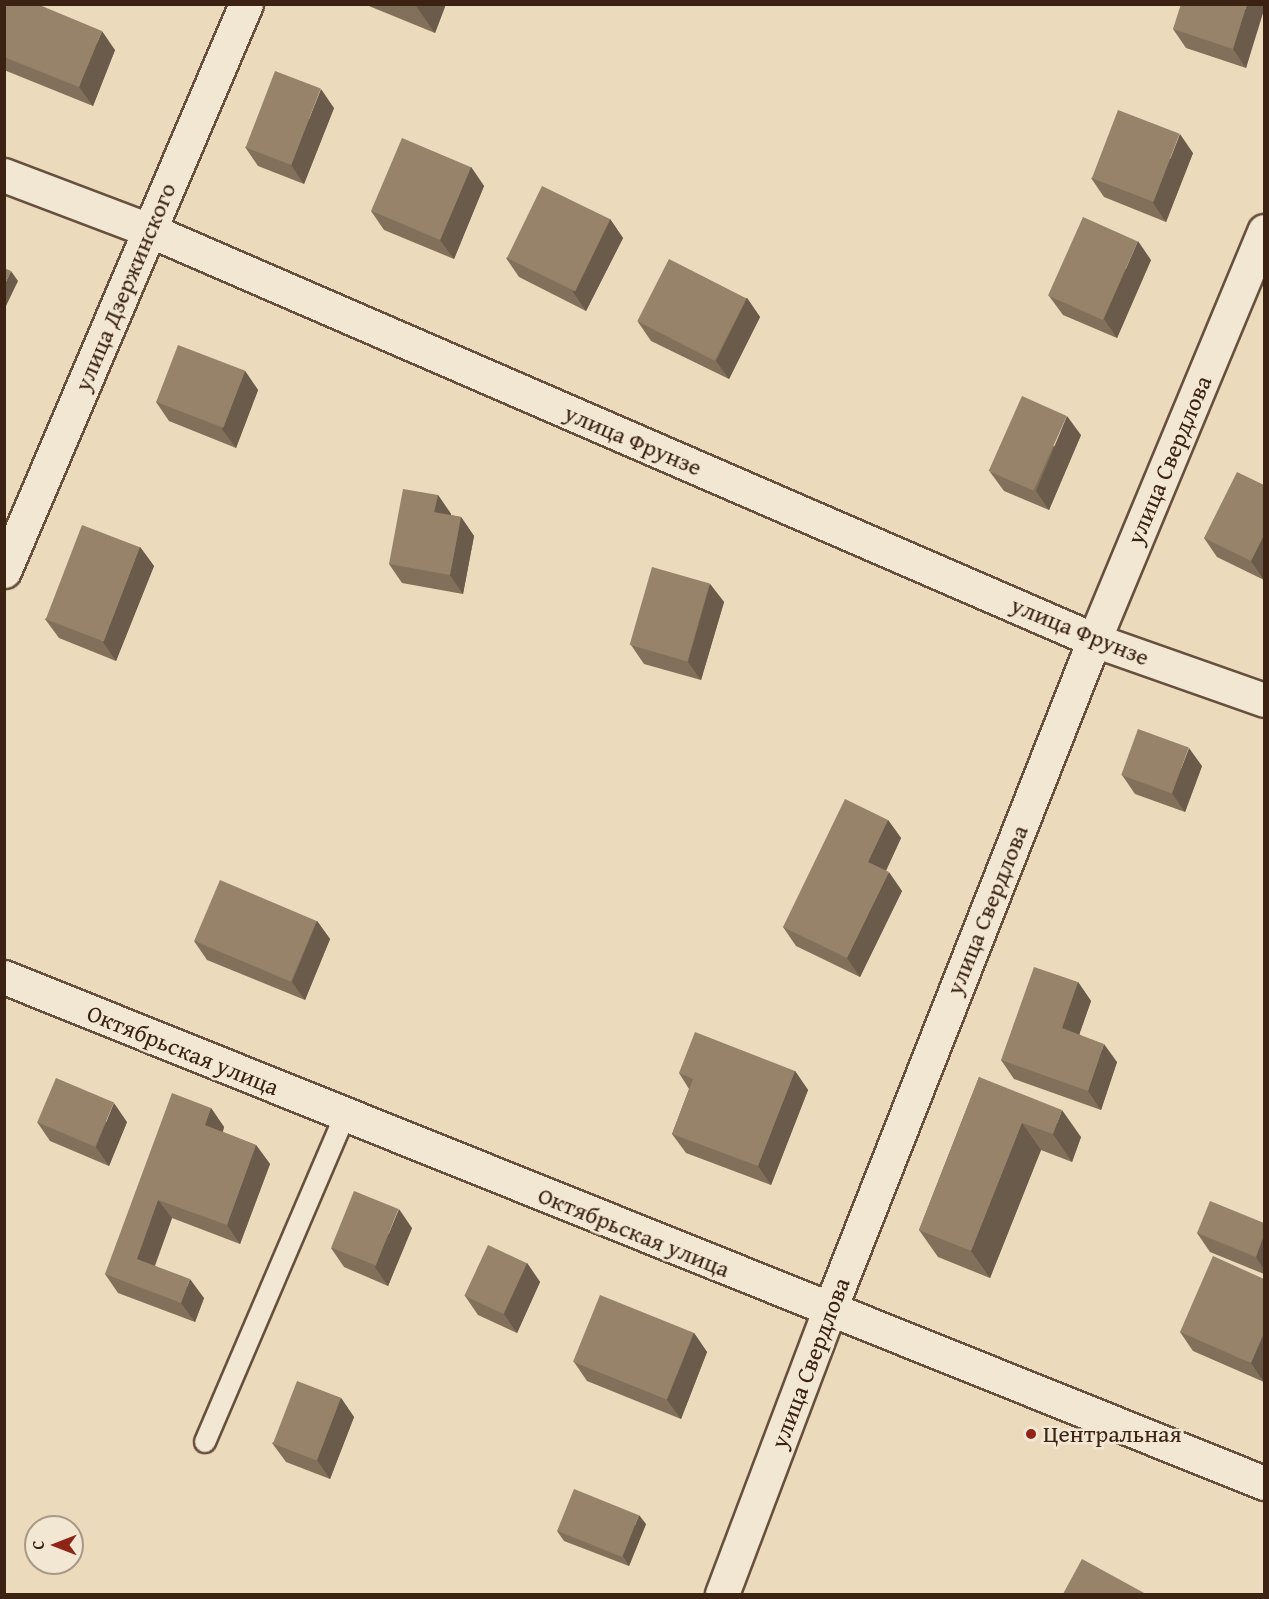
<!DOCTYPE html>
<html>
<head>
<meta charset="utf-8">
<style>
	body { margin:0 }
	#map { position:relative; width:1269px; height:1599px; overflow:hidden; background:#ebdabb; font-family:"Gentium Book Plus",serif }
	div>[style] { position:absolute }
	.roads { filter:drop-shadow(2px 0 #67503d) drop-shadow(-2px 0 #67503d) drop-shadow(0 2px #67503d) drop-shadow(0 -2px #67503d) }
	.service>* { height:20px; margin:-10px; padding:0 10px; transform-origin:10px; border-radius:10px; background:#f2e7d3 }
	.minor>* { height:33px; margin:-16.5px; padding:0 16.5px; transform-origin:16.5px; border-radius:16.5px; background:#f2e7d3 }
	.tertiary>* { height:33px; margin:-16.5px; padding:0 16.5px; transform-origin:16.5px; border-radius:16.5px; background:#f2e7d3 }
	.wall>* { inset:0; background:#82705b }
	.shaded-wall>* { inset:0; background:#6a5b4a }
	.building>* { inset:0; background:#97826a; transform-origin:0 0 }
	.dots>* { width:16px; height:16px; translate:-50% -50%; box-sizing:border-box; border:3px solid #f2e7d3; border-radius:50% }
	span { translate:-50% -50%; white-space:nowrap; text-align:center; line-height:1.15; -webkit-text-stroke:5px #f2e7d3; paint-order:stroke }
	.street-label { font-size:24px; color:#3b2213 }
	.poi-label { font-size:24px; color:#3b2213 }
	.left { translate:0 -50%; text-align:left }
	.frame { position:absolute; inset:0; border:6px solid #3b2213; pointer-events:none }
	.north { position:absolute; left:24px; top:1515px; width:60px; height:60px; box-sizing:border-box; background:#f2e7d3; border:2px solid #a99886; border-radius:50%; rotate:270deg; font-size:16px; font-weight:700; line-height:24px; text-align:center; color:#3b2213 }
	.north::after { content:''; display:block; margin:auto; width:21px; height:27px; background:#8f2418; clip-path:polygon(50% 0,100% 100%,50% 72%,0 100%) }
</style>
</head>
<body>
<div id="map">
	<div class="roads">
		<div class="service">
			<i style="left:205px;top:1442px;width:355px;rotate:-66.8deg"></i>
		</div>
		<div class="minor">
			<i style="left:4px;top:175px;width:155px;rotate:20.8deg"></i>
			<i style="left:149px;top:230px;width:1030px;rotate:23.45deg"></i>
			<i style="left:1094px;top:640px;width:180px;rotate:19.4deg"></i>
			<i style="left:829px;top:1311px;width:721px;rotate:-68.45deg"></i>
			<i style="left:1094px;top:640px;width:443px;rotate:-67.4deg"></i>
		</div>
		<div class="tertiary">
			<i style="left:4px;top:571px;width:616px;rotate:-66.89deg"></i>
			<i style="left:4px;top:977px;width:1358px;rotate:21.88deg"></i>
			<i style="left:722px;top:1594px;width:303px;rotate:-69.3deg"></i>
		</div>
	</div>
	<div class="wall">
		<i style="clip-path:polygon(4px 4px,115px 50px,93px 106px,4px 70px)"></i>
		<i style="clip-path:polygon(364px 4px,446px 4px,435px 33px)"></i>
		<i style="clip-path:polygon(1264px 4px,1246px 68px,1186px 48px,1173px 29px)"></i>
		<i style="clip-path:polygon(334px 108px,304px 184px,258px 166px,245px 147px)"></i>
		<i style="clip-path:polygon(1193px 153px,1166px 222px,1104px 197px,1091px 178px)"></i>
		<i style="clip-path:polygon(471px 167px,484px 186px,454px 259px,384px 230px,371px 211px)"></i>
		<i style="clip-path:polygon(610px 219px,623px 238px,586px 311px,519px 277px,506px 258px)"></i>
		<i style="clip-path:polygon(1151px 260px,1117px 338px,1063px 315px,1049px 296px)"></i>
		<i style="clip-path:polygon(747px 298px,760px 317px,729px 379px,651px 341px,638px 322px)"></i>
		<i style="clip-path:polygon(245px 371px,258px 390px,236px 448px,169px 421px,156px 402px)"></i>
		<i style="clip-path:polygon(1081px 435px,1049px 510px,1004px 491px,990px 472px)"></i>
		<i style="clip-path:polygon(1264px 485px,1264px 580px,1217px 557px,1204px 538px)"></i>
		<i style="clip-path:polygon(438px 495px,451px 514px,451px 515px,461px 517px,474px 536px,463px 594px,402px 583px,389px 564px)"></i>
		<i style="clip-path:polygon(140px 547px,154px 566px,116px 661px,59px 638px,45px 619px)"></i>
		<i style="clip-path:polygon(710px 584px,724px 602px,701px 680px,644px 664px,631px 645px)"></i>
		<i style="clip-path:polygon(1202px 766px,1185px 812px,1135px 794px,1122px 775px)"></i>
		<i style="clip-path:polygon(888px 820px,901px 838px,886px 871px,902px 891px,860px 977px,796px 946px,783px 927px)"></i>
		<i style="clip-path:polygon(317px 921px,330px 939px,305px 1000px,207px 960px,194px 941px)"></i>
		<i style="clip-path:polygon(1078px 982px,1091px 1001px,1079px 1034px,1117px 1062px,1101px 1110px,1014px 1079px,1001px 1060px)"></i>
		<i style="clip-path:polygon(795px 1071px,808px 1090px,771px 1185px,686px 1153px,672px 1134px,689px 1089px,679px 1073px)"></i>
		<i style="clip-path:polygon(979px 1077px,1081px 1137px,1072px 1162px,1041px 1150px,990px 1278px,938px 1257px,919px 1230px)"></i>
		<i style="clip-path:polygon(211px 1108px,224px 1127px,223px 1132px,256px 1145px,270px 1164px,240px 1244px,172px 1218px,155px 1266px,204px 1298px,195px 1322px,118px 1293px,105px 1274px)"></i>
		<i style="clip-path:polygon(37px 1122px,127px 1122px,109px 1166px,50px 1141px)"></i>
		<i style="clip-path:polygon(1264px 1223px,1264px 1274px,1210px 1252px,1197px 1233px)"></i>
		<i style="clip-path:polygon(412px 1228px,388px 1286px,344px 1267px,331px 1248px)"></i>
		<i style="clip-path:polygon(527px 1263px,540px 1282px,517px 1333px,478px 1315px,465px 1296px)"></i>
		<i style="clip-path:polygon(1264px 1279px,1264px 1382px,1193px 1351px,1180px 1332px)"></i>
		<i style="clip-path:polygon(694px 1333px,707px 1352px,681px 1419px,587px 1381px,574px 1362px)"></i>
		<i style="clip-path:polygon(341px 1398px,354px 1417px,330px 1479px,286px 1462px,272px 1443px)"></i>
		<i style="clip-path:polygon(646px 1524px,629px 1566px,564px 1541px,557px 1531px)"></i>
	</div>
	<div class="shaded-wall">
		<i style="clip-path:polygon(416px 4px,446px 4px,435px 33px,416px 6px)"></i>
		<i style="clip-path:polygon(1247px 4px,1264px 4px,1264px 10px,1246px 68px,1233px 49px)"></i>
		<i style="clip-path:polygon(102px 31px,115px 50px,93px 106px,79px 87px)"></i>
		<i style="clip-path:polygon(321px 89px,334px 108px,304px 184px,291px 165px)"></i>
		<i style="clip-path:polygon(1180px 134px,1193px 153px,1166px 222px,1153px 203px)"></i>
		<i style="clip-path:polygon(471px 167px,484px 186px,454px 259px,440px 240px)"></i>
		<i style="clip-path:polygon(610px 219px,623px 238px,586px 311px,573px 292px)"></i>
		<i style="clip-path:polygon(1138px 241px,1151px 260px,1117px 338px,1104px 319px)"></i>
		<i style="clip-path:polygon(11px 271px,18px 281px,4px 310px,4px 286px)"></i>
		<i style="clip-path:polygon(747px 298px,760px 317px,729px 379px,716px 361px)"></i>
		<i style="clip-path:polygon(245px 371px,258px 390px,236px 448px,222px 429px)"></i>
		<i style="clip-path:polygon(1067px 416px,1081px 435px,1049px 510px,1036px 491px)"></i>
		<i style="clip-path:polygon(438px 495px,451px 514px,447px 531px,434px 512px)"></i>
		<i style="clip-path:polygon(461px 517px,474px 536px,463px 594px,450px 575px)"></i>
		<i style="clip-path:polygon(1264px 535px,1264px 580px,1251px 561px)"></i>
		<i style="clip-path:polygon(140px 547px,154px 566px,116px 661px,103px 642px)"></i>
		<i style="clip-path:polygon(710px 584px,724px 602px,701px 680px,688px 662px)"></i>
		<i style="clip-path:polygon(1189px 748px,1202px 766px,1185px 812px,1172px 793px)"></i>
		<i style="clip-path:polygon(888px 820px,901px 838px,881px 881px,868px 862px)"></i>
		<i style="clip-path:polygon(889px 872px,902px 891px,860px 977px,847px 958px)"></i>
		<i style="clip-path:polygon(317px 921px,330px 939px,305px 1000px,292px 982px)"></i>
		<i style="clip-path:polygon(1078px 982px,1091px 1001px,1075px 1047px,1062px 1028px)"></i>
		<i style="clip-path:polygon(1104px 1044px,1117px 1062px,1101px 1110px,1088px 1091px)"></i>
		<i style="clip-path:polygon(795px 1071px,808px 1090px,771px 1185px,758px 1166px)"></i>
		<i style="clip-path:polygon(114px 1103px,127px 1122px,109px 1166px,96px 1147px)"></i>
		<i style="clip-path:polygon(211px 1108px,224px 1127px,218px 1144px,205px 1125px)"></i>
		<i style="clip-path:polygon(1062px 1110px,1081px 1137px,1072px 1162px,1053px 1134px)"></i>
		<i style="clip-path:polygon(1022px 1123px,1041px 1150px,990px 1278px,971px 1251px)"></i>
		<i style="clip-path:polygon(256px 1145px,270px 1164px,240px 1244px,227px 1225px)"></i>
		<i style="clip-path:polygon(158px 1200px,172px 1218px,150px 1278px,137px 1259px)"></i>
		<i style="clip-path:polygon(399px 1209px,412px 1228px,388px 1286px,375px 1267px)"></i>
		<i style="clip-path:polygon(1264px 1235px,1264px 1270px,1256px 1257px)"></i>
		<i style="clip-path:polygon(527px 1263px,540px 1282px,517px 1333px,504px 1314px)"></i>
		<i style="clip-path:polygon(190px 1279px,204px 1298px,195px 1322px,181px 1303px)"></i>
		<i style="clip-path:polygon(694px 1333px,707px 1352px,681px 1419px,667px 1400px)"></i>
		<i style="clip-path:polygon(1264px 1333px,1264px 1382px,1251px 1363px)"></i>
		<i style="clip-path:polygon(341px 1398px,354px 1417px,330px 1479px,317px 1460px)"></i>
		<i style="clip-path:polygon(639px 1515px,646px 1524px,629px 1566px,623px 1556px)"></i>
	</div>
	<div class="building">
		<i style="clip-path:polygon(4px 4px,37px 4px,102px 31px,79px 87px,4px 57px)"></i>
		<i style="clip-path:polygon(1181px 4px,1247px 4px,1233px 49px,1173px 29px)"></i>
		<i style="left:275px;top:71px;width:49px;height:82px;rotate:21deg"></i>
		<i style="left:1118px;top:110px;width:66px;height:73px;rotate:21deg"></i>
		<i style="left:402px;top:138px;width:75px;height:79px;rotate:23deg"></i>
		<i style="left:542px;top:186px;width:76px;height:80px;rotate:26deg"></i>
		<i style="left:1083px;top:217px;width:60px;height:86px;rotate:24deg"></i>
		<i style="left:669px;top:259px;width:87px;height:70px;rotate:27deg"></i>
		<i style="clip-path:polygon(4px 268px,11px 271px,4px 286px)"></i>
		<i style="left:178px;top:345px;width:72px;height:61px;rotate:21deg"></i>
		<i style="left:1022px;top:396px;width:49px;height:82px;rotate:24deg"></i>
		<i style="clip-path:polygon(1237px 472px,1264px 485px,1264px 535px,1251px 561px,1204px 538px)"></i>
		<i style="clip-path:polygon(403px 489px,438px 495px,434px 512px,461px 517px,450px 575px,389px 564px)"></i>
		<i style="left:82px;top:525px;width:62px;height:101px;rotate:21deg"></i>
		<i style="left:652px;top:567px;width:60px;height:81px;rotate:16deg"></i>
		<i style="left:1138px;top:729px;width:54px;height:49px;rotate:20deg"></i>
		<i style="clip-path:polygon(845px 799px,888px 820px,868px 862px,889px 872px,847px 958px,783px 927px)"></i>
		<i style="left:220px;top:880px;width:105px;height:66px;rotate:23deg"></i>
		<i style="clip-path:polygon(1034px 967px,1078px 982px,1062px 1028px,1104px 1044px,1088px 1091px,1001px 1060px)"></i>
		<i style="clip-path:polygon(695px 1032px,795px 1071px,758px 1166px,672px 1134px,693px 1079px,679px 1073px)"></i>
		<i style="clip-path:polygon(979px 1077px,1062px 1110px,1053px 1134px,1022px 1123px,971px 1251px,919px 1230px)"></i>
		<i style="left:56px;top:1078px;width:63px;height:48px;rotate:23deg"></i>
		<i style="clip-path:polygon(172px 1093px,211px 1108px,205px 1125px,256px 1145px,227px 1225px,158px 1200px,137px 1259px,190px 1279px,181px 1303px,105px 1274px)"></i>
		<i style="left:354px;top:1191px;width:48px;height:61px;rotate:22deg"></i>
		<i style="clip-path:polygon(1210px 1201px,1264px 1223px,1264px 1235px,1256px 1257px,1197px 1233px)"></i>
		<i style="left:488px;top:1245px;width:43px;height:56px;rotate:25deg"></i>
		<i style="clip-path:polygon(1213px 1256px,1264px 1279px,1264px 1333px,1251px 1363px,1180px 1332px)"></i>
		<i style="left:600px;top:1295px;width:101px;height:72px;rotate:22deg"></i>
		<i style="left:297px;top:1381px;width:47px;height:67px;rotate:21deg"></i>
		<i style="left:574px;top:1489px;width:70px;height:45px;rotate:22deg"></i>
		<i style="clip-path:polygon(1082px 1559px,1146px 1594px,1063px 1594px)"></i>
	</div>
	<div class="dots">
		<i style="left:1031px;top:1434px;background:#8f2418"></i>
	</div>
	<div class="street-label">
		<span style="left:125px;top:287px;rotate:-67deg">улица Дзержинского</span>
		<span style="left:633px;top:440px;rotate:23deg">улица Фрунзе</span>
		<span style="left:1169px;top:460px;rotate:-67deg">улица Свердлова</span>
		<span style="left:1080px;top:631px;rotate:22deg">улица Фрунзе</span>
		<span style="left:987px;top:910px;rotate:-68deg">улица Свердлова</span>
		<span style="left:183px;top:1050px;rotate:22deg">Октябрьская улица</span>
		<span style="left:634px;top:1232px;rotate:22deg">Октябрьская улица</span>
		<span style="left:810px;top:1363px;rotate:-69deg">улица Свердлова</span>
	</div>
	<div class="poi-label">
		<span class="left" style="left:1043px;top:1434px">Центральная</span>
	</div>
	<div class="frame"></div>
	<div class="north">С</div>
</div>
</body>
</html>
